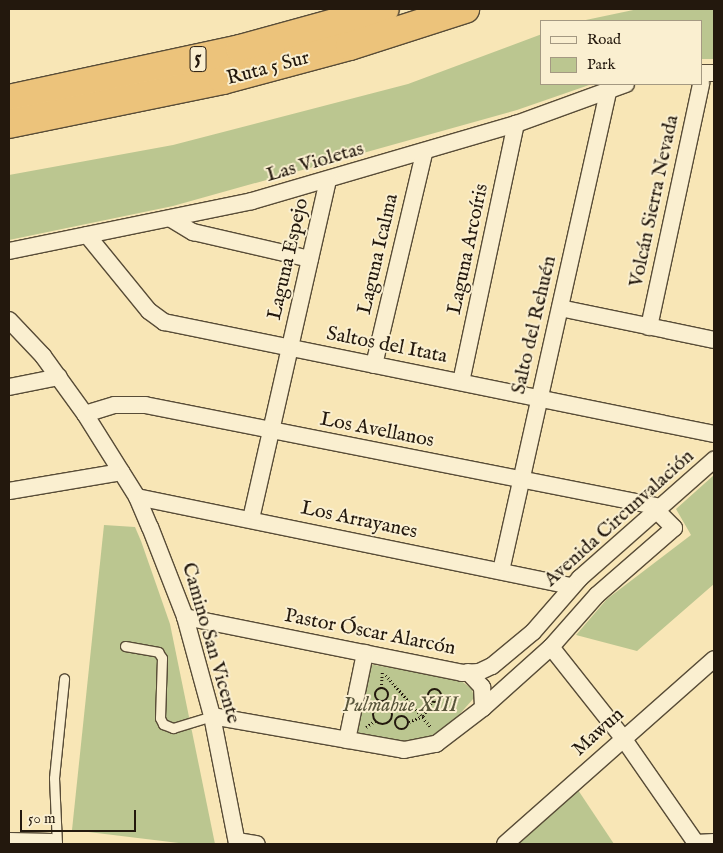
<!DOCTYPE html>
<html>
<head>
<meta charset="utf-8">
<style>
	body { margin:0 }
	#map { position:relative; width:723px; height:853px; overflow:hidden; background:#f8e6b6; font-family:"IM FELL English",serif }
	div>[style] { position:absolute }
	.green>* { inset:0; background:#bbc690 }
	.path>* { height:2.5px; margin-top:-1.25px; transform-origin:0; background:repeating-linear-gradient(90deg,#23180d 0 1px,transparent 0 3.5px) }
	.path>.ring { margin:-1.25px; padding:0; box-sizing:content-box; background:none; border:2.5px solid #23180d; border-radius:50% }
	.roads { filter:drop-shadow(1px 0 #584c37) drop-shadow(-1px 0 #584c37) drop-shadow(0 1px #584c37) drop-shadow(0 -1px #584c37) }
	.service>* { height:9px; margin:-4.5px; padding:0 4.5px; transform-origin:4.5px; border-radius:4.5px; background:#faefd0 }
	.minor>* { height:16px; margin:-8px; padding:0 8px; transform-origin:8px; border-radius:8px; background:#faefd0 }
	.tertiary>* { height:21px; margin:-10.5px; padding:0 10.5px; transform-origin:10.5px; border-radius:10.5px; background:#faefd0 }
	.motorway>* { height:28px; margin:-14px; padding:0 14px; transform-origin:14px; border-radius:14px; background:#ecc37b }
	span { translate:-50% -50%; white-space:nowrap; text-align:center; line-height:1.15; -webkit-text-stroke:4px #faefd0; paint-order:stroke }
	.shield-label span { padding:1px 4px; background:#faefd0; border:1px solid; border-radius:4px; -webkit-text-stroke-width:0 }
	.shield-label { font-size:19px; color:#23180d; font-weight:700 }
	.street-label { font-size:20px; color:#23180d }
	.park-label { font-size:20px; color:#58553b; font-style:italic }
	.frame { position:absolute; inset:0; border:10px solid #23180d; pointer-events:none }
	.legend { position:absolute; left:540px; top:20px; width:162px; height:65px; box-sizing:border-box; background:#faefd0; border:1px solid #a49982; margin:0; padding:6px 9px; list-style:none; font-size:15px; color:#23180d }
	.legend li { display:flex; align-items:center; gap:10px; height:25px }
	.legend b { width:25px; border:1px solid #a49982 }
	.scale { position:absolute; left:20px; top:810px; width:116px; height:22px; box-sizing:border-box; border:2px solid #23180d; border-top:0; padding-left:6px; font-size:15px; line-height:18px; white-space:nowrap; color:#23180d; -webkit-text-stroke:4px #faefd0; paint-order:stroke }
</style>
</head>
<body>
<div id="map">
	<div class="green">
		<i style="clip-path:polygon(638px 9px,714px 9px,714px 59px,702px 59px,702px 21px,581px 21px)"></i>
		<i style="clip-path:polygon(542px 34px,542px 84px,592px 84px,517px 110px,173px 206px,9px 240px,9px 175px,173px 145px,408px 84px)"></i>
		<i style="clip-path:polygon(714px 475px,714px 584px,637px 651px,576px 635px,607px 599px,691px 535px,676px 509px)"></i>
		<i style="clip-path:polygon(104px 525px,135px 527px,141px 541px,170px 624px,215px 844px,187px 844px,72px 830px)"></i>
		<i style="clip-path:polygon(369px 664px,460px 680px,472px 689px,474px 698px,457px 717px,429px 738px,404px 742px,358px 734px,355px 731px)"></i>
		<i style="clip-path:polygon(576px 787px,614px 844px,520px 844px,520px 842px)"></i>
	</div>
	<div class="path">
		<i style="left:386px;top:675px;width:69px;rotate:49.1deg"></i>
		<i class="ring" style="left:375px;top:688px;width:11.5px;height:11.5px"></i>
		<i style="left:381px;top:688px;width:16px;rotate:-86deg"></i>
		<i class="ring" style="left:428px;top:689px;width:11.5px;height:11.5px"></i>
		<i class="ring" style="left:373px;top:705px;width:17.5px;height:17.5px"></i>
		<i class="ring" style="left:395px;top:716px;width:11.5px;height:11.5px"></i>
		<i style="left:409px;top:722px;width:15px;rotate:-23deg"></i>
		<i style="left:423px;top:716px;width:15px;rotate:-58deg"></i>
		<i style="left:366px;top:727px;width:11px;rotate:-34deg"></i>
	</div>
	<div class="roads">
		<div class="service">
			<i style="left:125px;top:646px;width:34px;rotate:10deg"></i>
			<i style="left:158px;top:652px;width:7px;rotate:56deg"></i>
			<i style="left:162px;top:658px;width:60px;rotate:91.9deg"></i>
			<i style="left:160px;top:718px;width:7px;rotate:63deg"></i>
			<i style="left:163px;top:724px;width:11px;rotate:22deg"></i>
			<i style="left:173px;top:728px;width:41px;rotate:-17.1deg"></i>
			<i style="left:57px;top:844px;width:66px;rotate:-92.6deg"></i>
			<i style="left:54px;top:778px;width:100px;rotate:-84.2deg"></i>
		</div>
		<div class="minor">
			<i style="left:702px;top:73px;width:12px"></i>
			<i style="left:171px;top:219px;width:26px;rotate:31deg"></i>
			<i style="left:193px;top:232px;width:120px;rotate:13deg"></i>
			<i style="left:87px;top:235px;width:98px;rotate:50.8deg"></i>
			<i style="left:149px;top:311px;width:19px;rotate:36deg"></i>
			<i style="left:164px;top:322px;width:561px;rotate:11.51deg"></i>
			<i style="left:9px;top:251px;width:248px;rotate:-11.6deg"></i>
			<i style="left:252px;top:201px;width:275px;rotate:-16.3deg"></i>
			<i style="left:516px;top:124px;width:117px;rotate:-20deg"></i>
			<i style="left:560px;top:308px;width:157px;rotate:11.7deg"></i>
			<i style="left:9px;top:320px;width:50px;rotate:46.6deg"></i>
			<i style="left:43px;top:356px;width:72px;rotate:54.1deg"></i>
			<i style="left:85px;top:414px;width:98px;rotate:57.9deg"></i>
			<i style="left:137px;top:497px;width:33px;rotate:67deg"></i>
			<i style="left:150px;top:527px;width:97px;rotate:68.7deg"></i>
			<i style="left:185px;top:617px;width:103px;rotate:74.7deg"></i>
			<i style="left:212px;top:716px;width:130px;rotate:78.9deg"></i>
			<i style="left:649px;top:327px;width:249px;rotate:-77.9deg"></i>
			<i style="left:374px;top:365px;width:218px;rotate:-76.7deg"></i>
			<i style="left:461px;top:382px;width:264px;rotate:-78deg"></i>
			<i style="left:9px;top:387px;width:51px;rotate:-11.3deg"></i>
			<i style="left:85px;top:414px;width:31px;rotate:-17deg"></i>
			<i style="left:115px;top:405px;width:30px"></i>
			<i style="left:145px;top:405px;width:526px;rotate:11.18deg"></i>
			<i style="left:9px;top:491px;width:114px;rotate:-9.6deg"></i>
			<i style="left:137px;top:497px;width:444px;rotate:11.6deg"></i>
			<i style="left:251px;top:519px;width:348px;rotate:-77.2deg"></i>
			<i style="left:501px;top:571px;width:495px;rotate:-77.4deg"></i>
			<i style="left:185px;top:617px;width:283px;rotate:11.4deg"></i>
			<i style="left:462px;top:673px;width:17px;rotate:-3deg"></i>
			<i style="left:479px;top:672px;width:14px;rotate:-25deg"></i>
			<i style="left:492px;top:666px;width:53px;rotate:-39.7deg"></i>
			<i style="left:533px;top:632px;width:72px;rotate:-49deg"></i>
			<i style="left:580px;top:578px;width:179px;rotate:-41.4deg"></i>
			<i style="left:551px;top:647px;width:116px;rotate:51.6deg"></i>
			<i style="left:623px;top:738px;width:128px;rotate:55.2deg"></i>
			<i style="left:696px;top:843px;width:18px;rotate:-3deg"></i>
			<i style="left:468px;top:672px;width:21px;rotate:47deg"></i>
			<i style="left:482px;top:687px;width:21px;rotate:87deg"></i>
			<i style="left:212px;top:716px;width:195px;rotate:10deg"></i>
			<i style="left:404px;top:750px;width:33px;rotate:-11deg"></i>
			<i style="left:436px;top:744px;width:59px;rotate:-37.5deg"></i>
			<i style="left:483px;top:708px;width:91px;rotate:-41.9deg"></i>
			<i style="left:551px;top:647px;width:69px;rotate:-48.5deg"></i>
			<i style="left:597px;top:595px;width:102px;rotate:-41deg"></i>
			<i style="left:674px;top:528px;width:24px;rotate:-135deg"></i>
			<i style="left:347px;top:740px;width:89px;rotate:-78.3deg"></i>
			<i style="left:237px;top:841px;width:20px;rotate:9deg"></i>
			<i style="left:505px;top:844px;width:279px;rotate:-41.5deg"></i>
		</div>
		<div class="tertiary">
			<i style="left:9px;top:843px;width:42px;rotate:1.4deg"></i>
		</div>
		<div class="motorway">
			<i style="left:9px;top:99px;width:236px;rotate:-12.2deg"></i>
			<i style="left:240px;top:49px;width:150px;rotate:-15.4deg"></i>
			<i style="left:9px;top:124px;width:218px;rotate:-11.6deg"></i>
			<i style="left:223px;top:80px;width:131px;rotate:-15deg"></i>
			<i style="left:350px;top:46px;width:121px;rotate:-17.8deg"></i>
		</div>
	</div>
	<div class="shield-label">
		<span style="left:198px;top:59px">5</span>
	</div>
	<div class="street-label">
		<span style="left:268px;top:68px;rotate:-15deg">Ruta 5 Sur</span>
		<span style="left:315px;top:162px;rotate:-16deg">Las Violetas</span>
		<span style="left:654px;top:201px;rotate:-78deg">Volcán Sierra Nevada</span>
		<span style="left:468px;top:249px;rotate:-78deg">Laguna Arcoíris</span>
		<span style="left:378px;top:254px;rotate:-77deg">Laguna Icalma</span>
		<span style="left:288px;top:259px;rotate:-77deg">Laguna Espejo</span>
		<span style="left:534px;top:325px;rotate:-77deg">Salto del Rehuén</span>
		<span style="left:387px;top:345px;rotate:11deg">Saltos del Itata</span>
		<span style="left:377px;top:430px;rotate:11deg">Los Avellanos</span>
		<span style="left:619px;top:518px;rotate:-42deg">Avenida Circunvalación</span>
		<span style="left:359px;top:520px;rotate:12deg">Los Arrayanes</span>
		<span style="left:370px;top:632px;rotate:11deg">Pastor Óscar Alarcón</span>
		<span style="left:211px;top:643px;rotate:74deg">Camino San Vicente</span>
		<span style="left:598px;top:732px;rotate:-42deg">Mawun</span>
	</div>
	<div class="park-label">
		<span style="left:400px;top:705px">Pulmahue XIII</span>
	</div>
	<div class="frame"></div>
	<ul class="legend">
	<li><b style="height:6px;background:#faefd0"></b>Road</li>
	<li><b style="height:14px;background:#bbc690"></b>Park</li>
	</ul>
	<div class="scale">50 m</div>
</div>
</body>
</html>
